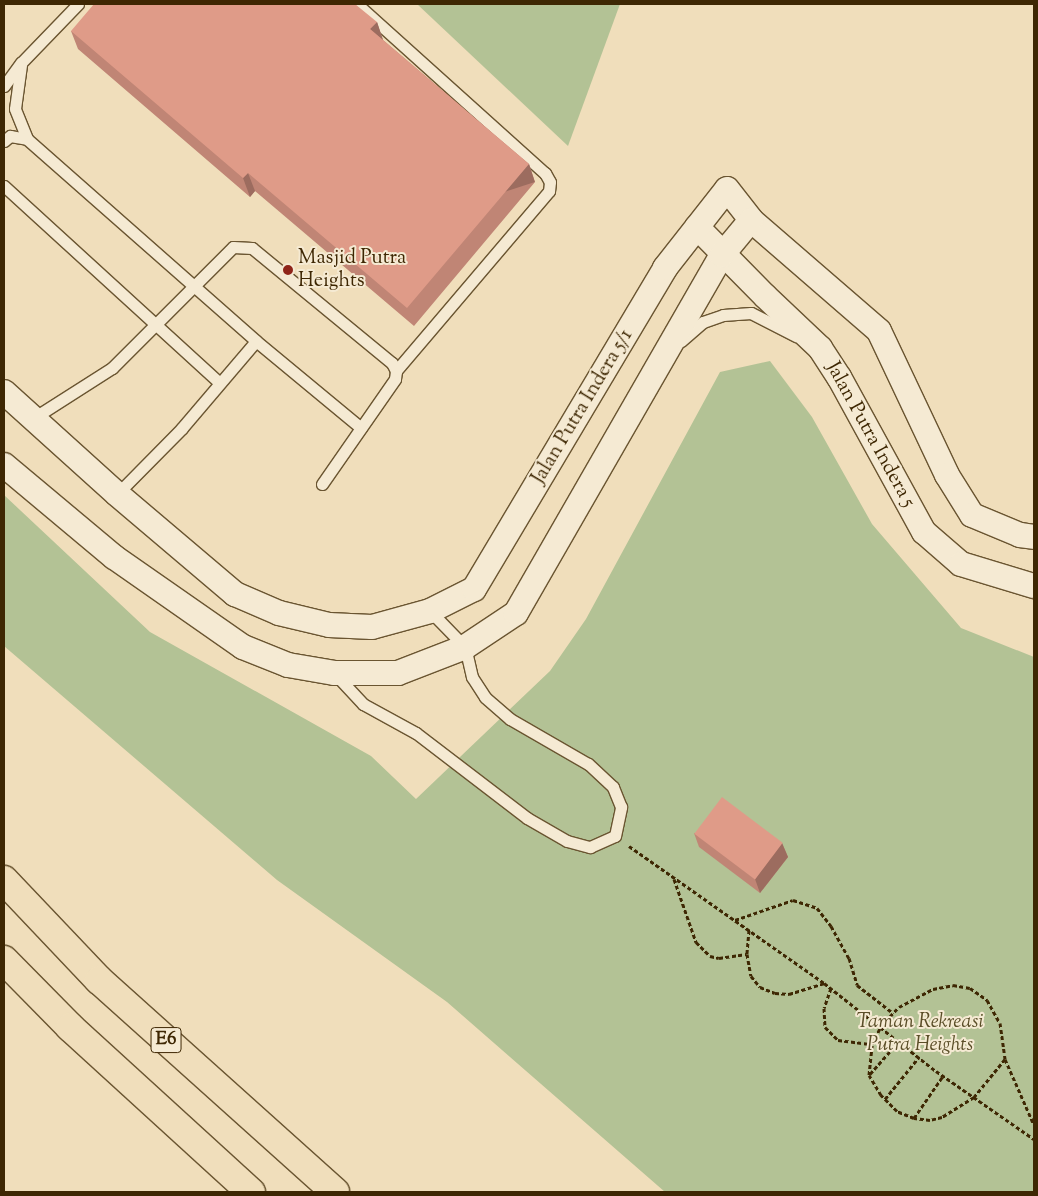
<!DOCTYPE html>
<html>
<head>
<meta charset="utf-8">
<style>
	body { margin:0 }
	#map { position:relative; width:1038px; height:1196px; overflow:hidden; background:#f0debb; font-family:"Sorts Mill Goudy",serif }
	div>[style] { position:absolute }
	.green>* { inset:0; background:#b3c295 }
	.path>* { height:3px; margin-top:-1.5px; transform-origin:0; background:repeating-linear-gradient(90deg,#3e2703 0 4px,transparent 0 6.5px) }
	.roads { filter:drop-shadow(1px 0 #6a5531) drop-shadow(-1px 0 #6a5531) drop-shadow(0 1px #6a5531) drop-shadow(0 -1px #6a5531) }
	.lane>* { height:11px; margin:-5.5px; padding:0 5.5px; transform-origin:5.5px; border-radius:5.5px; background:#f5ead3 }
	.street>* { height:24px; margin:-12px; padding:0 12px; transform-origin:12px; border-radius:12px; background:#f5ead3 }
	.highway>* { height:28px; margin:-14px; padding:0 14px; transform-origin:14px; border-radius:14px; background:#f0debb }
	.wall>* { inset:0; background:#c08575 }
	.shaded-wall>* { inset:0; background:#9c6c5f; transform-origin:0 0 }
	.building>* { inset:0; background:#df9b88; transform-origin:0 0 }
	.dots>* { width:14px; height:14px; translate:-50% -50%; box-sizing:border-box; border:2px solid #f5ead3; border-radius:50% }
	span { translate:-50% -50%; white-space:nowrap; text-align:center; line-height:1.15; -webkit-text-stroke:4px #f5ead3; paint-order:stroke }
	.shield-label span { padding:1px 4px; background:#f5ead3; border:1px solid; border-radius:4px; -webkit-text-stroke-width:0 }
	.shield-label { font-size:19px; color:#3e2703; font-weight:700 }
	.poi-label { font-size:20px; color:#3e2703 }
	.left { translate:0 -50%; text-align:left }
	.street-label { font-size:20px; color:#3e2703 }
	.park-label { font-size:20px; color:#5b4e28; font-style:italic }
	.frame { position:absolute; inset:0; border:5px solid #3e2703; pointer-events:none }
</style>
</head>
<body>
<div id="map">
	<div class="green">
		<i style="clip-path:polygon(417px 4px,620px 4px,568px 146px)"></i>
		<i style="clip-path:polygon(770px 361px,812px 417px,872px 524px,961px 628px,1034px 657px,1034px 1192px,665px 1192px,447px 1002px,277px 880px,4px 646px,4px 495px,150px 632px,371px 756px,416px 799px,550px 671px,586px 619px,720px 372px)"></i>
	</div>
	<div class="path">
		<i style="left:629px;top:846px;width:238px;rotate:35.1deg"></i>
		<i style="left:824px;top:983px;width:142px;rotate:38.2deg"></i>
		<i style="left:936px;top:1071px;width:119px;rotate:34.8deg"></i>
		<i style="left:674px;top:879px;width:67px;rotate:70.8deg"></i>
		<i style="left:696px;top:942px;width:20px;rotate:45deg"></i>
		<i style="left:710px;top:956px;width:9px;rotate:13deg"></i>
		<i style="left:719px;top:958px;width:28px;rotate:-8deg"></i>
		<i style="left:735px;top:920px;width:61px;rotate:-19deg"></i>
		<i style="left:793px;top:900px;width:25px;rotate:18deg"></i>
		<i style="left:817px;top:908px;width:23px;rotate:52deg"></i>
		<i style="left:831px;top:926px;width:37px;rotate:61deg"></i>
		<i style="left:849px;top:958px;width:28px;rotate:73deg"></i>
		<i style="left:857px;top:985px;width:46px;rotate:37.9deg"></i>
		<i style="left:749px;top:930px;width:24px;rotate:95deg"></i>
		<i style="left:747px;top:954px;width:22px;rotate:80deg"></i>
		<i style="left:751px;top:976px;width:14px;rotate:51deg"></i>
		<i style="left:760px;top:987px;width:16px;rotate:22deg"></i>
		<i style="left:775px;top:993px;width:14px;rotate:4deg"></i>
		<i style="left:789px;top:994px;width:37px;rotate:-17deg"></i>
		<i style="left:831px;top:988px;width:21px;rotate:109deg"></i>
		<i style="left:824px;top:1008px;width:19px;rotate:87deg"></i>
		<i style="left:825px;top:1027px;width:18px;rotate:45deg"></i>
		<i style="left:838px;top:1040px;width:34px;rotate:7deg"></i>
		<i style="left:1005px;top:1059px;width:49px;rotate:129.2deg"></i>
		<i style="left:974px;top:1097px;width:38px;rotate:148deg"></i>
		<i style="left:942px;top:1117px;width:12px;rotate:166deg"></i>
		<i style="left:930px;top:1120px;width:16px;rotate:-173deg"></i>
		<i style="left:914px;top:1118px;width:18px;rotate:-158deg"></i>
		<i style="left:897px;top:1111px;width:23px;rotate:-135deg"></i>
		<i style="left:881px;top:1095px;width:23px;rotate:-121deg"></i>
		<i style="left:869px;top:1075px;width:31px;rotate:-84deg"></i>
		<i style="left:872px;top:1044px;width:20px;rotate:-63deg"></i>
		<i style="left:881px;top:1026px;width:26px;rotate:-47deg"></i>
		<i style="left:899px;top:1007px;width:38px;rotate:-28deg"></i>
		<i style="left:933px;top:989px;width:20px;rotate:-11deg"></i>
		<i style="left:953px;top:985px;width:17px;rotate:10deg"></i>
		<i style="left:970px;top:988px;width:21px;rotate:35deg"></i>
		<i style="left:987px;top:1000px;width:26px;rotate:61deg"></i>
		<i style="left:1000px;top:1023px;width:36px;rotate:82deg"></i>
		<i style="left:1005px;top:1059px;width:72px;rotate:66.3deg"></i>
		<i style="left:870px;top:1074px;width:44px;rotate:-48.7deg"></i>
		<i style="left:885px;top:1099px;width:54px;rotate:-51deg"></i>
		<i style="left:914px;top:1118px;width:51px;rotate:-55.4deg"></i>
	</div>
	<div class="roads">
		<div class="lane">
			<i style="left:357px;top:4px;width:253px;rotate:42deg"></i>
			<i style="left:545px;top:173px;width:10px;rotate:61deg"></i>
			<i style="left:550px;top:182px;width:9px;rotate:96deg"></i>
			<i style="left:549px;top:191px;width:236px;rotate:130.4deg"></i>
			<i style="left:21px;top:65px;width:44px;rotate:97.8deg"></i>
			<i style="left:15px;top:109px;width:32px;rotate:68deg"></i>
			<i style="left:4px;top:86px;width:29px;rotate:-54deg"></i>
			<i style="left:21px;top:63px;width:82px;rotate:-46deg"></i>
			<i style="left:4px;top:141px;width:8px;rotate:-40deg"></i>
			<i style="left:10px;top:136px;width:17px;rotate:10deg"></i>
			<i style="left:27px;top:139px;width:305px;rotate:41.4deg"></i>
			<i style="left:256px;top:341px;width:136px;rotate:39.6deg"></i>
			<i style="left:4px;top:186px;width:291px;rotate:42.4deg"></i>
			<i style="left:681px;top:341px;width:29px;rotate:-41deg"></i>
			<i style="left:703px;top:322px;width:21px;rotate:-19deg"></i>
			<i style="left:723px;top:315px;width:28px;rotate:-4deg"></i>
			<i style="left:751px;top:313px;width:51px;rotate:27.1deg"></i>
			<i style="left:32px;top:419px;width:95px;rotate:-32.5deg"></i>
			<i style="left:112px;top:368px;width:171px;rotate:-45deg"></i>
			<i style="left:233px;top:247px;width:19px;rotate:3deg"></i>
			<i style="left:252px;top:248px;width:181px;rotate:39.4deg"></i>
			<i style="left:392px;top:363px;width:9px;rotate:63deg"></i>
			<i style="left:396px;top:371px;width:8px;rotate:97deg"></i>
			<i style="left:395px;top:379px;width:128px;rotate:124.8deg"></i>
			<i style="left:117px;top:494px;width:93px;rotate:-45.4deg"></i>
			<i style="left:182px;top:428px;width:114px;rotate:-49.6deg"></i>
			<i style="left:336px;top:675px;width:40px;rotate:47deg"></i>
			<i style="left:363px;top:704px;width:60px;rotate:28.7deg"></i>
			<i style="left:416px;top:733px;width:140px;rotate:37.4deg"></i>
			<i style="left:527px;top:818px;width:46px;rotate:29.9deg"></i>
			<i style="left:567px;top:841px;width:24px;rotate:15deg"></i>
			<i style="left:590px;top:847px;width:27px;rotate:-24deg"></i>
			<i style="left:615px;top:836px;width:30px;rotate:-78deg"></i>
			<i style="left:621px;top:807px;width:22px;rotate:-112deg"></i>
			<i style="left:613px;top:787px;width:34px;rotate:-137deg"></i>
			<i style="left:588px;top:764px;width:90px;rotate:-150deg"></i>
			<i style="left:510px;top:719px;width:33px;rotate:-139deg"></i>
			<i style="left:485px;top:697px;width:24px;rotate:-123deg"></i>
			<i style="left:472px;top:677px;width:31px;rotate:-103deg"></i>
			<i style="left:465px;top:647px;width:50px;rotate:-134.2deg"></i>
		</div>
		<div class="street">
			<i style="left:697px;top:227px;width:97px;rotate:45.4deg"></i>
			<i style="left:765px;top:296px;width:76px;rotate:43.4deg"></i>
			<i style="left:820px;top:348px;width:35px;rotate:57deg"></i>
			<i style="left:839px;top:377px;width:177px;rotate:61.3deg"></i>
			<i style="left:924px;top:532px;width:49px;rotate:40.9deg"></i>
			<i style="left:961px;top:564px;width:76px;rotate:16.8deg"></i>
			<i style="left:4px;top:392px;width:152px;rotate:42.1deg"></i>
			<i style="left:117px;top:494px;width:155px;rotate:40.3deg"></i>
			<i style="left:235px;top:594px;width:48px;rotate:23.4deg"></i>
			<i style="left:279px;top:613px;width:51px;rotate:13.5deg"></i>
			<i style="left:329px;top:625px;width:43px;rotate:2.7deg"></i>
			<i style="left:372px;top:627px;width:60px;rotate:-15.4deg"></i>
			<i style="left:430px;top:611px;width:49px;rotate:-26.6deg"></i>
			<i style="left:474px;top:589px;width:374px;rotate:-59.2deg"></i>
			<i style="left:665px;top:268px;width:100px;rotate:-51.9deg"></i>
			<i style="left:727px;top:189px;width:39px;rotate:52deg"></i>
			<i style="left:751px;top:220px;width:169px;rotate:40.9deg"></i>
			<i style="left:879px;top:331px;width:159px;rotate:64.7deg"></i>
			<i style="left:947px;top:475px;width:47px;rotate:58deg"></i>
			<i style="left:972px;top:515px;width:52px;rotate:22.6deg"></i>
			<i style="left:1020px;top:535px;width:14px;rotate:8deg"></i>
			<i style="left:4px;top:465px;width:143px;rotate:39.9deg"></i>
			<i style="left:114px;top:557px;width:157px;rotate:34.9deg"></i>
			<i style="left:243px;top:647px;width:48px;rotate:21.8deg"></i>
			<i style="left:288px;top:665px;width:48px;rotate:9.7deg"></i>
			<i style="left:335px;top:673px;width:63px"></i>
			<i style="left:398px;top:673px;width:72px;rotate:-21.2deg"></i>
			<i style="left:465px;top:647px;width:61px;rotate:-33.7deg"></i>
			<i style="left:516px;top:613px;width:413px;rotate:-60.1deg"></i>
			<i style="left:722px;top:255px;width:45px;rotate:-50.4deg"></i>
		</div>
		<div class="highway">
			<i style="left:4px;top:880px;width:138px;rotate:46.5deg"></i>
			<i style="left:99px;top:980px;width:317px;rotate:41.9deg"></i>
			<i style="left:4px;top:960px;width:94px;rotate:45.4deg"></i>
			<i style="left:70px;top:1027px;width:245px;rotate:42.4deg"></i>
		</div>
	</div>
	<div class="wall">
		<i style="clip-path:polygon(377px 22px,383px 40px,529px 164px,535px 182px,414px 326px,255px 191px,250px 197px,78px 49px,71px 31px)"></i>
		<i style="clip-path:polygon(694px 833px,782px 843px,788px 857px,760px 893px,699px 847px)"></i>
	</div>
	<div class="shaded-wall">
		<i style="clip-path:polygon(377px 22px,383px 40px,370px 29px)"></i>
		<i style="left:529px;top:164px;width:19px;height:189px;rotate:72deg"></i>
		<i style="clip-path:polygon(248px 173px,255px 191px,250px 197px,243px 178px)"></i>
		<i style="clip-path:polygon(782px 843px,788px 857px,760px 893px,755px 879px)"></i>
	</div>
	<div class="building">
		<i style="clip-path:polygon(94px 4px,355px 4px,377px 22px,370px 29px,529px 164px,407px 308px,248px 173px,243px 178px,71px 31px)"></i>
		<i style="left:722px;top:797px;width:76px;height:46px;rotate:37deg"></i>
	</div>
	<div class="dots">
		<i style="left:288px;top:270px;background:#8f2418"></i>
	</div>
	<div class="shield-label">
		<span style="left:166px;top:1040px">E6</span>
	</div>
	<div class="poi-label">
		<span class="left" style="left:298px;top:270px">Masjid Putra<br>Heights</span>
	</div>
	<div class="street-label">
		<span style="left:583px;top:407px;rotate:-59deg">Jalan Putra Indera 5/1</span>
		<span style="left:870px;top:435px;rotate:61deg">Jalan Putra Indera 5</span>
	</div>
	<div class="park-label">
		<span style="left:920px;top:1034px">Taman Rekreasi<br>Putra Heights</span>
	</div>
	<div class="frame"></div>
</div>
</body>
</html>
